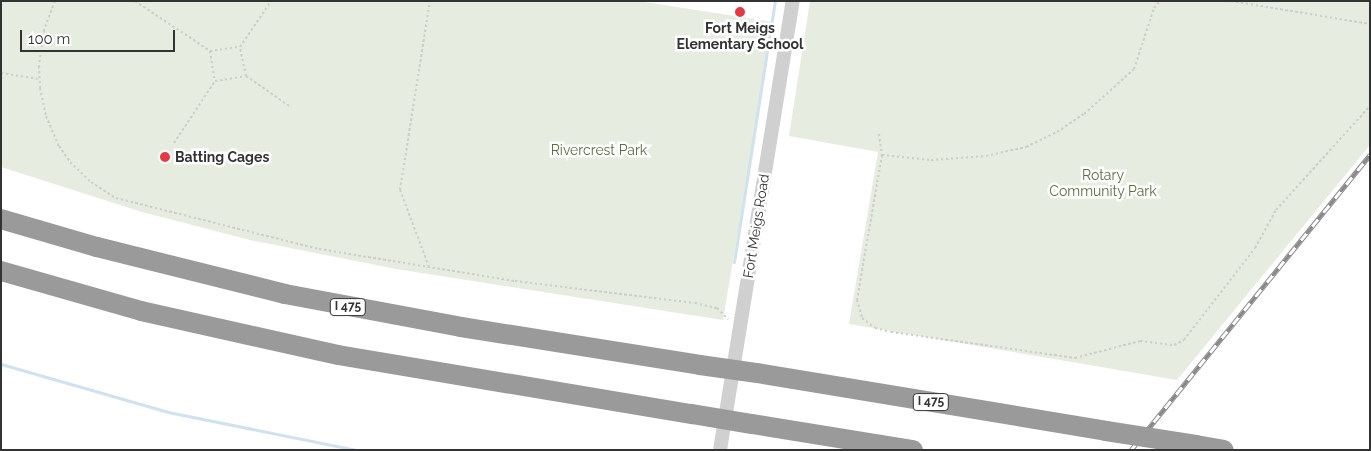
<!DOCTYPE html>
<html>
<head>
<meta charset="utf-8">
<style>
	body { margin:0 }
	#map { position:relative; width:1371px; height:451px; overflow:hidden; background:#fff; font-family:Raleway,sans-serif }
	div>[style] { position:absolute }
	.green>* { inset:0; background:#e6ecdf }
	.stream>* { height:3px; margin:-1.5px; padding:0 1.5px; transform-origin:1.5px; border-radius:1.5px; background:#cfe2ee }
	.path>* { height:2px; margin-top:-1px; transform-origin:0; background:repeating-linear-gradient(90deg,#cdcdcd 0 2.5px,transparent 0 5px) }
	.tertiary>* { height:14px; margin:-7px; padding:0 7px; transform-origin:7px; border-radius:7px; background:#d0d0d0 }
	.motorway>* { height:20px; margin:-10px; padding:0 10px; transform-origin:10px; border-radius:10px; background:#9a9a9a }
	.rail>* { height:5px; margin-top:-2.5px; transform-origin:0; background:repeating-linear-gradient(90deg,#fff 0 9px,#888 0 18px); box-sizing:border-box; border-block:1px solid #888 }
	.motorway-bridge>* { height:20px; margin:-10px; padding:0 10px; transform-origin:10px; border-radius:10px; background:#9a9a9a }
	.dots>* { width:14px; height:14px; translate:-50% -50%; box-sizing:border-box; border:2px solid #fff; border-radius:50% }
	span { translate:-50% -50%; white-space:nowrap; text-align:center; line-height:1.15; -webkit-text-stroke:5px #fff; paint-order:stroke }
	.shield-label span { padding:1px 4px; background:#fff; border:1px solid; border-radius:4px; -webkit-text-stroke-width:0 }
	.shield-label { font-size:12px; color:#333; font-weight:700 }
	.poi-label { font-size:14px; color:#333; font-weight:700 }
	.left { translate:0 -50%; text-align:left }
	.park-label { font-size:14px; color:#56703f }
	.street-label { font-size:14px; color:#333 }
	.frame { position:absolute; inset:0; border:2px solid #333; pointer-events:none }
	.scale { position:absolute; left:20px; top:30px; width:155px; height:22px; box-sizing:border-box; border:2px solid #333; border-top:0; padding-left:6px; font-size:15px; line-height:18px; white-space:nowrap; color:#333; -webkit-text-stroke:4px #fff; paint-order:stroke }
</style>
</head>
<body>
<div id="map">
	<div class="green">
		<i style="clip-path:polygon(1px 1px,638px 1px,773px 22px,723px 320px,396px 269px,250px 240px,142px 212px,1px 167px)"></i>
		<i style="clip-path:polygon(810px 1px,1370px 1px,1370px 145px,1177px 380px,849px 324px,878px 152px,789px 136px)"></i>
	</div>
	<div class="stream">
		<i style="left:734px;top:262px;width:264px;rotate:-81.1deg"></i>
		<i style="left:1px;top:364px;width:174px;rotate:16deg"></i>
		<i style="left:168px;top:412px;width:192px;rotate:11.4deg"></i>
	</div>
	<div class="path">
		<i style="left:55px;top:1px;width:31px;rotate:111deg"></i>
		<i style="left:44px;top:30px;width:36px;rotate:98deg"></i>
		<i style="left:39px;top:66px;width:22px;rotate:87deg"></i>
		<i style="left:40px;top:88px;width:29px;rotate:78deg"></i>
		<i style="left:46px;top:116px;width:33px;rotate:67deg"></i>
		<i style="left:59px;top:146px;width:19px;rotate:55deg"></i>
		<i style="left:70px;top:162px;width:29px;rotate:44deg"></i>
		<i style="left:91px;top:182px;width:30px;rotate:33deg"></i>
		<i style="left:116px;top:198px;width:209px;rotate:14.1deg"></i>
		<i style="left:319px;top:249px;width:199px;rotate:9.3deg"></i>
		<i style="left:515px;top:281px;width:181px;rotate:7deg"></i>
		<i style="left:695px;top:303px;width:23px;rotate:13deg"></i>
		<i style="left:717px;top:308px;width:16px;rotate:45deg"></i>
		<i style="left:135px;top:1px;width:90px;rotate:33.7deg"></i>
		<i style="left:210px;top:51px;width:30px;rotate:-8deg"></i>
		<i style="left:1190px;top:1px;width:19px"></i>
		<i style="left:1231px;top:1px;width:141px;rotate:9.4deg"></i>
		<i style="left:210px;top:51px;width:30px;rotate:81deg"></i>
		<i style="left:215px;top:81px;width:31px;rotate:-9deg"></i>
		<i style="left:246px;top:76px;width:30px;rotate:-102deg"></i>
		<i style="left:240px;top:47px;width:55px;rotate:-56deg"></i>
		<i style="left:1px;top:73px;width:37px;rotate:9deg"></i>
		<i style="left:246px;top:76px;width:55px;rotate:34.6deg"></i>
		<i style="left:879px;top:134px;width:21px;rotate:82deg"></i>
		<i style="left:882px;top:155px;width:147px;rotate:99.8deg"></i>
		<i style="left:857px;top:300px;width:19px;rotate:74deg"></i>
		<i style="left:862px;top:318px;width:16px;rotate:38deg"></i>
		<i style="left:875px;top:328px;width:16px;rotate:14deg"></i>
		<i style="left:891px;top:332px;width:186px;rotate:8deg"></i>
		<i style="left:1075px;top:358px;width:67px;rotate:-14.7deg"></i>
		<i style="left:1140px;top:341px;width:34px;rotate:7deg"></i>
		<i style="left:1174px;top:345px;width:11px;rotate:-27deg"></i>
		<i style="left:1184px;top:340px;width:116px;rotate:-52.3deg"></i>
		<i style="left:1255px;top:248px;width:43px;rotate:-61.1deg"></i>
		<i style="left:1276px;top:210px;width:140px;rotate:-47.9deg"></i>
		<i style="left:174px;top:143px;width:74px;rotate:-56.5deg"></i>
		<i style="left:882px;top:155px;width:49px;rotate:5.8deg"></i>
		<i style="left:931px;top:160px;width:55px;rotate:-4.2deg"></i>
		<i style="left:986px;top:156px;width:41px;rotate:-12.7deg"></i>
		<i style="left:1026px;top:147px;width:34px;rotate:-26deg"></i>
		<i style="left:1057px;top:132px;width:32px;rotate:-34deg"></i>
		<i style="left:1084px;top:114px;width:67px;rotate:-42deg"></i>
		<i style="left:1134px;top:69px;width:64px;rotate:-71.8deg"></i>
		<i style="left:1154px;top:8px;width:9px;rotate:-49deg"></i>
		<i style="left:429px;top:267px;width:82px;rotate:-110.6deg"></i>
		<i style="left:400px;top:190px;width:191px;rotate:-81deg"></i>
	</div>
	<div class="tertiary">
		<i style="left:720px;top:450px;width:455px;rotate:-80.8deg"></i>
	</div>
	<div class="motorway">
		<i style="left:1px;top:219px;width:100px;rotate:16.3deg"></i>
		<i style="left:97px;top:247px;width:194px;rotate:14deg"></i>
		<i style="left:285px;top:294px;width:179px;rotate:10.6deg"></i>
		<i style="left:461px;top:327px;width:242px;rotate:9deg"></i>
		<i style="left:1px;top:271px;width:146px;rotate:15.9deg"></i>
		<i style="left:141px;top:311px;width:202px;rotate:12.6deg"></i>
		<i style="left:338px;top:355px;width:359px;rotate:9.5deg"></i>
		<i style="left:757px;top:373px;width:354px;rotate:9.4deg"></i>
		<i style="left:752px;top:424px;width:163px;rotate:9.2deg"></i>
		<i style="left:1196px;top:445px;width:28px;rotate:10deg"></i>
	</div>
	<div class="rail">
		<i style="left:1131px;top:450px;width:380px;rotate:-51deg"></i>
	</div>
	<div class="motorway-bridge">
		<i style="left:700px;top:365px;width:58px;rotate:8deg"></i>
		<i style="left:692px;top:414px;width:61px;rotate:9.5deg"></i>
		<i style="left:1106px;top:431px;width:91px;rotate:8.8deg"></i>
	</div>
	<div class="dots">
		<i style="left:740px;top:12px;background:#e63946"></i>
		<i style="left:165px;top:157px;background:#e63946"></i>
	</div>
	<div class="shield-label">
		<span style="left:348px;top:307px">I 475</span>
		<span style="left:931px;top:402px">I 475</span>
	</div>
	<div class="poi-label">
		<span style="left:740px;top:36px">Fort Meigs<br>Elementary School</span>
		<span class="left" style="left:175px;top:157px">Batting Cages</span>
	</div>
	<div class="park-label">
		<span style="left:599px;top:150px">Rivercrest Park</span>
		<span style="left:1103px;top:183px">Rotary<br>Community Park</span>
	</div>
	<div class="street-label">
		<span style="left:756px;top:226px;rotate:-81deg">Fort Meigs Road</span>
	</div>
	<div class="frame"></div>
	<div class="scale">100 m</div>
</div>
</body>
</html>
